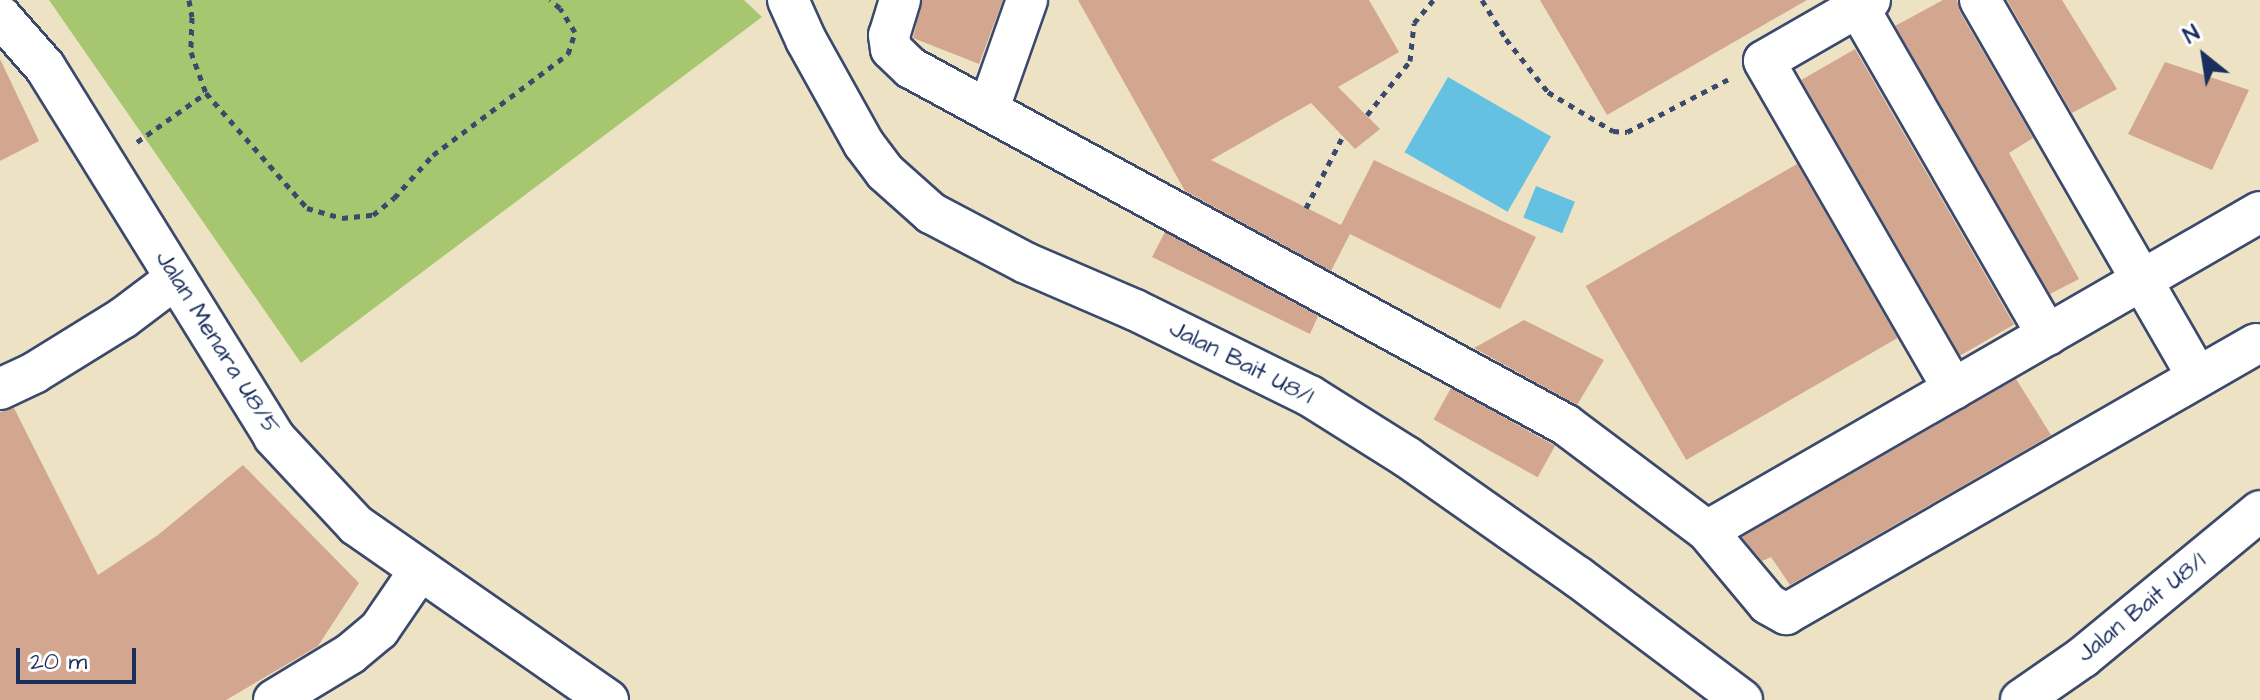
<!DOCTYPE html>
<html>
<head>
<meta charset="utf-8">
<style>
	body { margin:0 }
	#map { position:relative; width:2260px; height:700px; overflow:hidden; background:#ede3c4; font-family:"Architects Daughter",sans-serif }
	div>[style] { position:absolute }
	.green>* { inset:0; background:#a6c770 }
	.water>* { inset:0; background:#64c1e2; transform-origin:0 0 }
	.building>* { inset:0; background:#d3a690; transform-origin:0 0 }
	.path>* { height:5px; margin-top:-2.5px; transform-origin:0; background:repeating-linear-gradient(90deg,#3a4a6d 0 6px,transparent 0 12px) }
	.roads { filter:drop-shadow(2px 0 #3a4a6d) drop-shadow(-2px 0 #3a4a6d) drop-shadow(0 2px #3a4a6d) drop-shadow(0 -2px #3a4a6d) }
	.minor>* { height:40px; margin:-20px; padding:0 20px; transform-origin:20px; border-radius:20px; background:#fff }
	span { translate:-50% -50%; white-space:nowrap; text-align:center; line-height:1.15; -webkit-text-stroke:8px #fff; paint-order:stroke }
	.street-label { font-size:24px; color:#1b2f5e }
	.north { position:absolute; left:2164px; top:16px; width:80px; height:80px; -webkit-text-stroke:6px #fff; paint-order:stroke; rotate:330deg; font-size:22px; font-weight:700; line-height:32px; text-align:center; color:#1b2f5e }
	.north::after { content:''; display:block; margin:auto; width:28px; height:36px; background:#1b2f5e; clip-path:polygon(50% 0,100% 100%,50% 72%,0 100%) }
	.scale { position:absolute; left:16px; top:648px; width:120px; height:36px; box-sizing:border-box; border:4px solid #1b2f5e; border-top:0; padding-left:10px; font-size:24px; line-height:28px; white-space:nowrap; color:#1b2f5e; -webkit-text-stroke:6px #fff; paint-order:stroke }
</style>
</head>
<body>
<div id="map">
	<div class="green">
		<i style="clip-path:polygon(49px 0,744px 0,762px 17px,301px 363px)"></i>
	</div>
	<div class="water">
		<i style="left:1448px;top:77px;width:119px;height:87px;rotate:30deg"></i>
		<i style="left:1536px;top:186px;width:42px;height:34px;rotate:22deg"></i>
	</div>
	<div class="building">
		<i style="clip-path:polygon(922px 0,1003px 0,979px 64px,913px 38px)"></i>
		<i style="clip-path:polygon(1078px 0,1369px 0,1399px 52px,1338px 87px,1380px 129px,1355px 149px,1311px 103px,1211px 160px,1341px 225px,1374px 160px,1536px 237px,1500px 309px,1350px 234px,1331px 271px,1185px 191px)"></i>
		<i style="clip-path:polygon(1540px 0,1807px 0,1607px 115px)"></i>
		<i style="clip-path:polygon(1943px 0,1957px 0,1960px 12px,2033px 138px,2009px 153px,2079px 279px,2050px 294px,1895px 26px)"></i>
		<i style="clip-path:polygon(2007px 0,2062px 0,2117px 89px,2072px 113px)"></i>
		<i style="left:1855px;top:49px;width:318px;height:62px;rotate:60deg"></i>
		<i style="clip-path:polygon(0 59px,39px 141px,0 161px)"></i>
		<i style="clip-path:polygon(2165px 62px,2249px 90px,2212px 170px,2128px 134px)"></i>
		<i style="left:1797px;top:164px;width:201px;height:244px;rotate:60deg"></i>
		<i style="clip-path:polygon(1165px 232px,1318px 316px,1310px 334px,1152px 257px)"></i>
		<i style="clip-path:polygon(1524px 320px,1604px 360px,1577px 405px,1474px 348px)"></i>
		<i style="clip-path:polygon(2016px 379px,2051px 435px,1790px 585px,1771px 557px,1762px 561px,1742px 537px)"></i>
		<i style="left:1451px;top:388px;width:119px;height:36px;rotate:29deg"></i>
		<i style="clip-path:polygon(14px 408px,98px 575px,158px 535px,243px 465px,359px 583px,318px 646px,226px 700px,0 700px,0 412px)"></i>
	</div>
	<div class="path">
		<i style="left:189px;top:0;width:17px;rotate:80deg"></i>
		<i style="left:192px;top:17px;width:35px;rotate:92deg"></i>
		<i style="left:191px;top:52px;width:44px;rotate:69.9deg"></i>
		<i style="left:1482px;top:0;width:46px;rotate:58.4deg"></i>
		<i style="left:1506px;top:39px;width:68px;rotate:51.6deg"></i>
		<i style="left:1548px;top:92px;width:76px;rotate:31deg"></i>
		<i style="left:1613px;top:131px;width:14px;rotate:4deg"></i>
		<i style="left:1627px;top:132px;width:115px;rotate:-27.5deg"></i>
		<i style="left:1367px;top:115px;width:69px;rotate:-51.5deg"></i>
		<i style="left:1410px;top:61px;width:38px;rotate:-84deg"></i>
		<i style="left:1414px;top:23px;width:30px;rotate:-50deg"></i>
		<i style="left:137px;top:142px;width:85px;rotate:-35.4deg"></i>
		<i style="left:206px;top:93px;width:153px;rotate:48.7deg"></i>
		<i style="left:307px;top:208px;width:36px;rotate:16deg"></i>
		<i style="left:342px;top:218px;width:31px;rotate:-6deg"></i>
		<i style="left:373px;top:215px;width:27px;rotate:-39deg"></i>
		<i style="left:394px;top:198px;width:58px;rotate:-47.8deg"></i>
		<i style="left:433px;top:155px;width:169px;rotate:-36.8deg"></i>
		<i style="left:568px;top:54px;width:23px;rotate:-72deg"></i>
		<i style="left:575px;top:32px;width:28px;rotate:-122deg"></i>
		<i style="left:560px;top:8px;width:13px;rotate:-141deg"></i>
		<i style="left:1306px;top:208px;width:81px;rotate:-62.8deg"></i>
	</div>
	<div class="roads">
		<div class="minor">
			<i style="left:788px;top:0;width:44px;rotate:65.8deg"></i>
			<i style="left:806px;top:40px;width:119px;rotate:60.9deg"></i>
			<i style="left:864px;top:144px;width:35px;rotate:53deg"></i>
			<i style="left:885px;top:172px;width:62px;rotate:41.7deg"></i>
			<i style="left:931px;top:213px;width:107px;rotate:27.8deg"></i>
			<i style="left:1026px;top:263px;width:119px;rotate:23.3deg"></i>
			<i style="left:1135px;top:310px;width:195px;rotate:26.2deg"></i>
			<i style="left:1310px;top:396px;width:115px;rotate:32.2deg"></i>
			<i style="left:1407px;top:457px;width:209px;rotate:35.1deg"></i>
			<i style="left:1578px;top:577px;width:205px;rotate:36.9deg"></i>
			<i style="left:900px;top:0;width:37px;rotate:107deg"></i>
			<i style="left:889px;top:35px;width:14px;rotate:82deg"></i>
			<i style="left:891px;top:49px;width:28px;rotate:44deg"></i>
			<i style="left:911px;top:68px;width:746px;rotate:28.59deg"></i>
			<i style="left:1566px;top:425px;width:176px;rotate:36.9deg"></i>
			<i style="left:1707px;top:531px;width:95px;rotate:50.1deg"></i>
			<i style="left:1768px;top:604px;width:21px;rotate:29deg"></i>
			<i style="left:1786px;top:614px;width:542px;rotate:-29.88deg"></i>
			<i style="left:1870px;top:0;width:122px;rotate:150.1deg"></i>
			<i style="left:1764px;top:61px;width:379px;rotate:60deg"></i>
			<i style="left:1980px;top:0;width:435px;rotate:60deg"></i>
			<i style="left:1858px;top:7px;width:379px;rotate:60deg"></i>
			<i style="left:0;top:16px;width:68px;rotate:48.6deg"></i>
			<i style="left:45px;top:67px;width:435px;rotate:58.2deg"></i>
			<i style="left:274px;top:437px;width:120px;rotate:47deg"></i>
			<i style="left:356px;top:525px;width:307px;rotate:34.8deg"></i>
			<i style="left:989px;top:108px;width:114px;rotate:-70.6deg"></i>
			<i style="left:0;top:389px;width:38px;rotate:-25deg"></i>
			<i style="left:34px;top:373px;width:105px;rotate:-31.7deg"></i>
			<i style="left:123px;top:318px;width:66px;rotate:-37deg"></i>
			<i style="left:1707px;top:531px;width:638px;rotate:-29.98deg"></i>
			<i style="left:274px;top:700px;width:89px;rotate:-31.2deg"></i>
			<i style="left:350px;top:654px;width:38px;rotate:-40deg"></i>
			<i style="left:379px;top:630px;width:73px;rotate:-55.7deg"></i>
			<i style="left:2021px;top:700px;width:75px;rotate:-34.7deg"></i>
			<i style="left:2083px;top:657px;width:229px;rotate:-39.5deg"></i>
		</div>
	</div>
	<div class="street-label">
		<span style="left:217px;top:343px;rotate:58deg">Jalan Menara U8/5</span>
		<span style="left:1241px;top:363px;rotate:27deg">Jalan Bait U8/1</span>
		<span style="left:2142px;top:608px;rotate:-39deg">Jalan Bait U8/1</span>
	</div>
	<div class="north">N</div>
	<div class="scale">20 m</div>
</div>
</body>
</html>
